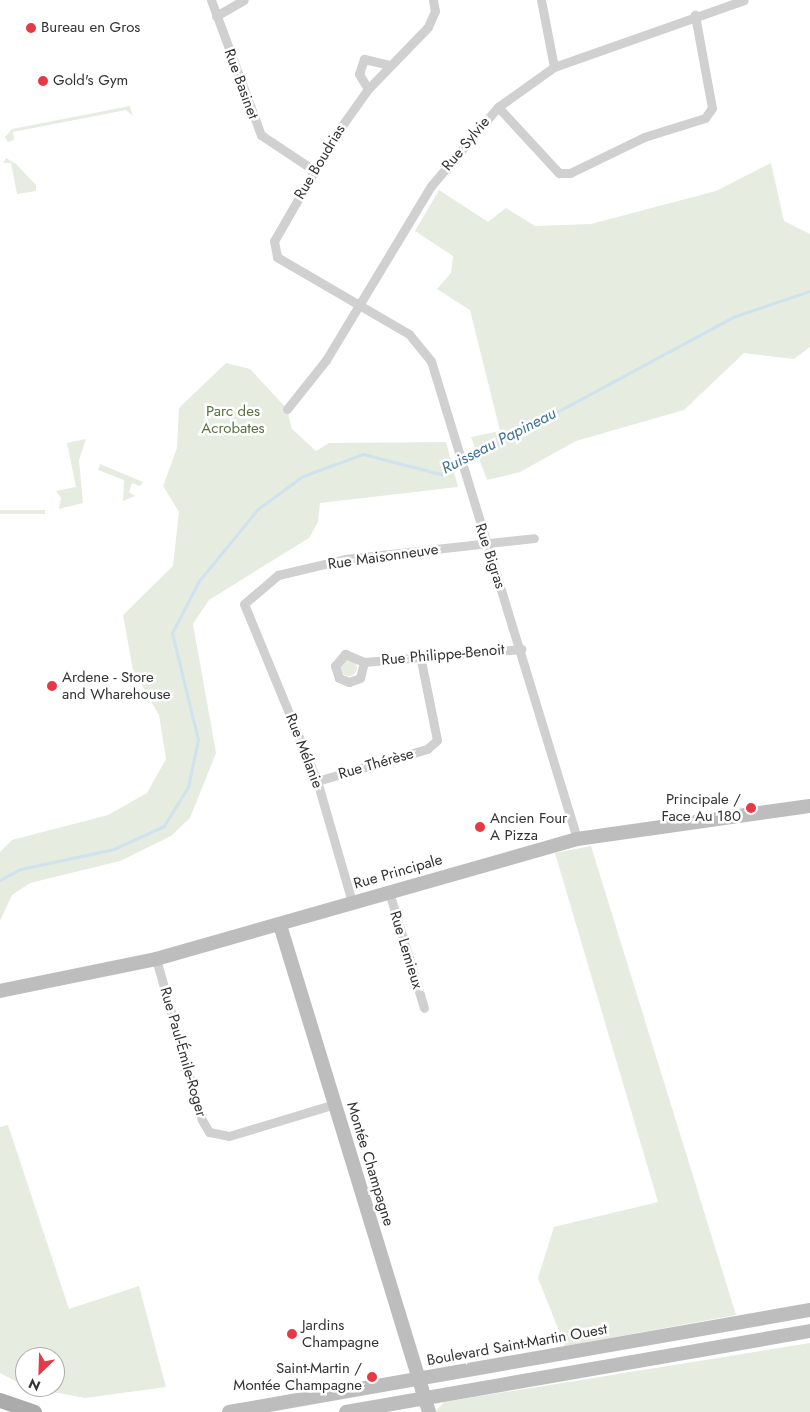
<!DOCTYPE html>
<html>
<head>
<meta charset="utf-8">
<style>
	body { margin:0 }
	#map { position:relative; width:810px; height:1412px; overflow:hidden; background:#fff; font-family:Jost,sans-serif }
	div>[style] { position:absolute }
	.green>* { inset:0; background:#e6ecdf; transform-origin:0 0 }
	.round { border-radius:50% }
	.stream>* { height:2.5px; margin:-1.25px; padding:0 1.25px; transform-origin:1.25px; border-radius:1.25px; background:#cfe2ee }
	.street>* { height:9px; margin:-4.5px; padding:0 4.5px; transform-origin:4.5px; border-radius:4.5px; background:#d0d0d0 }
	.secondary>* { height:14px; margin:-7px; padding:0 7px; transform-origin:7px; border-radius:7px; background:#bdbdbd }
	.primary>* { height:15px; margin:-7.5px; padding:0 7.5px; transform-origin:7.5px; border-radius:7.5px; background:#ababab }
	.dots>* { width:14px; height:14px; translate:-50% -50%; box-sizing:border-box; border:2px solid #fff; border-radius:50% }
	span { translate:-50% -50%; white-space:nowrap; text-align:center; line-height:1.15; -webkit-text-stroke:5px #fff; paint-order:stroke }
	.poi-label { font-size:15px; color:#333 }
	.left { translate:0 -50%; text-align:left }
	.right { translate:-100% -50%; text-align:right }
	.street-label { font-size:15px; color:#333 }
	.park-label { font-size:15px; color:#56703f }
	.water-label { font-size:16px; color:#3f7597; font-style:italic }
	.north { position:absolute; left:15px; top:1347px; width:50px; height:50px; box-sizing:border-box; background:#fff; border:1px solid #adadad; border-radius:50%; rotate:204deg; font-size:14px; font-weight:700; line-height:20px; text-align:center; color:#333 }
	.north::after { content:''; display:block; margin:auto; width:18px; height:22px; background:#e63946; clip-path:polygon(50% 0,100% 100%,50% 72%,0 100%) }
</style>
</head>
<body>
<div id="map">
	<div class="green">
		<i style="clip-path:polygon(130px 106px,133px 116px,126px 110px,13px 132px,14px 140px,8px 142px,5px 137px,12px 129px)"></i>
		<i style="clip-path:polygon(6px 158px,16px 164px,36px 185px,36px 191px,17px 194px,11px 163px,3px 163px)"></i>
		<i style="clip-path:polygon(771px 163px,784px 221px,810px 234px,810px 347px,794px 359px,744px 353px,684px 410px,576px 441px,520px 472px,487px 480px,471px 437px,500px 431px,470px 310px,437px 289px,451px 273px,453px 256px,415px 231px,439px 190px,488px 222px,506px 208px,535px 226px,591px 224px,716px 191px)"></i>
		<i style="clip-path:polygon(226px 363px,250px 369px,287px 409px,292px 429px,316px 451px,329px 443px,446px 442px,458px 487px,320px 503px,318px 522px,309px 538px,209px 600px,193px 624px,216px 753px,190px 818px,171px 836px,120px 861px,30px 883px,12px 895px,0 921px,0 852px,12px 840px,108px 815px,147px 793px,166px 759px,159px 715px,133px 670px,123px 615px,173px 566px,179px 512px,163px 486px,177px 448px,179px 408px)"></i>
		<i style="clip-path:polygon(86px 439px,79px 460px,83px 503px,59px 509px,61px 498px,56px 491px,76px 487px,67px 443px)"></i>
		<i style="clip-path:polygon(100px 464px,143px 482px,140px 486px,132px 483px,129px 492px,135px 496px,123px 501px,124px 480px,98px 470px)"></i>
		<i style="left:45px;top:510px;width:4px;height:46px;rotate:90deg"></i>
		<i class="round" style="left:341px;top:660px;width:16px;height:16px"></i>
		<i style="clip-path:polygon(591px 846px,736px 1315px,565px 1346px,538px 1278px,554px 1227px,658px 1202px,555px 853px)"></i>
		<i style="clip-path:polygon(8px 1125px,69px 1309px,139px 1286px,166px 1387px,85px 1398px,27px 1387px,55px 1387px,55px 1357px,25px 1357px,25px 1386px,0 1373px,0 1127px)"></i>
		<i style="clip-path:polygon(810px 1343px,810px 1412px,435px 1412px,444px 1402px)"></i>
	</div>
	<div class="stream">
		<i style="left:464px;top:462px;width:306px;rotate:-28.3deg"></i>
		<i style="left:733px;top:317px;width:81px;rotate:-18.7deg"></i>
		<i style="left:0;top:880px;width:24px;rotate:-28deg"></i>
		<i style="left:21px;top:869px;width:95px;rotate:-12.1deg"></i>
		<i style="left:114px;top:849px;width:55px;rotate:-24.7deg"></i>
		<i style="left:164px;top:826px;width:46px;rotate:-58.4deg"></i>
		<i style="left:188px;top:787px;width:48px;rotate:-78deg"></i>
		<i style="left:198px;top:740px;width:110px;rotate:-103.7deg"></i>
		<i style="left:172px;top:633px;width:59px;rotate:-62.6deg"></i>
		<i style="left:199px;top:581px;width:93px;rotate:-50.7deg"></i>
		<i style="left:258px;top:509px;width:56px;rotate:-36.3deg"></i>
		<i style="left:303px;top:476px;width:64px;rotate:-20.1deg"></i>
		<i style="left:363px;top:454px;width:81px;rotate:14.4deg"></i>
		<i style="left:441px;top:474px;width:21px;rotate:-25deg"></i>
	</div>
	<div class="street">
		<i style="left:211px;top:0;width:144px;rotate:69.7deg"></i>
		<i style="left:261px;top:135px;width:65px;rotate:33.7deg"></i>
		<i style="left:433px;top:0;width:11px;rotate:80deg"></i>
		<i style="left:435px;top:11px;width:17px;rotate:114deg"></i>
		<i style="left:428px;top:27px;width:86px;rotate:134.1deg"></i>
		<i style="left:368px;top:89px;width:59px;rotate:125.3deg"></i>
		<i style="left:334px;top:137px;width:120px;rotate:120deg"></i>
		<i style="left:274px;top:241px;width:16px;rotate:79deg"></i>
		<i style="left:277px;top:257px;width:153px;rotate:30.3deg"></i>
		<i style="left:409px;top:334px;width:35px;rotate:51deg"></i>
		<i style="left:431px;top:361px;width:500px;rotate:73deg"></i>
		<i style="left:541px;top:0;width:68px;rotate:79deg"></i>
		<i style="left:216px;top:16px;width:32px;rotate:-30deg"></i>
		<i style="left:368px;top:89px;width:17px;rotate:-121deg"></i>
		<i style="left:359px;top:74px;width:16px;rotate:-72deg"></i>
		<i style="left:364px;top:59px;width:27px;rotate:13deg"></i>
		<i style="left:498px;top:107px;width:90px;rotate:47.3deg"></i>
		<i style="left:559px;top:173px;width:11px"></i>
		<i style="left:570px;top:173px;width:82px;rotate:-25.9deg"></i>
		<i style="left:644px;top:137px;width:64px;rotate:-17.3deg"></i>
		<i style="left:705px;top:118px;width:12px;rotate:-55deg"></i>
		<i style="left:712px;top:108px;width:95px;rotate:-100.4deg"></i>
		<i style="left:287px;top:409px;width:63px;rotate:-51.5deg"></i>
		<i style="left:326px;top:360px;width:203px;rotate:-58.9deg"></i>
		<i style="left:431px;top:186px;width:104px;rotate:-49.7deg"></i>
		<i style="left:498px;top:107px;width:69px;rotate:-35.5deg"></i>
		<i style="left:554px;top:67px;width:201px;rotate:-19.4deg"></i>
		<i style="left:364px;top:662px;width:16px;rotate:104deg"></i>
		<i style="left:360px;top:678px;width:12px;rotate:160deg"></i>
		<i style="left:349px;top:682px;width:11px;rotate:-158deg"></i>
		<i style="left:339px;top:678px;width:13px;rotate:-108deg"></i>
		<i style="left:335px;top:666px;width:16px;rotate:-50deg"></i>
		<i style="left:345px;top:654px;width:21px;rotate:23deg"></i>
		<i style="left:364px;top:662px;width:158px;rotate:-4.7deg"></i>
		<i style="left:317px;top:781px;width:115px;rotate:-16.2deg"></i>
		<i style="left:427px;top:749px;width:13px;rotate:-42deg"></i>
		<i style="left:437px;top:740px;width:86px;rotate:-101.4deg"></i>
		<i style="left:389px;top:892px;width:121px;rotate:73.2deg"></i>
		<i style="left:352px;top:902px;width:126px;rotate:-106.1deg"></i>
		<i style="left:317px;top:781px;width:191px;rotate:-112.4deg"></i>
		<i style="left:244px;top:604px;width:45px;rotate:-40.5deg"></i>
		<i style="left:278px;top:575px;width:69px;rotate:-13.4deg"></i>
		<i style="left:345px;top:559px;width:190px;rotate:-6.3deg"></i>
		<i style="left:156px;top:959px;width:167px;rotate:74.1deg"></i>
		<i style="left:202px;top:1120px;width:14px;rotate:60deg"></i>
		<i style="left:209px;top:1132px;width:20px;rotate:11deg"></i>
		<i style="left:229px;top:1136px;width:111px;rotate:-16.8deg"></i>
	</div>
	<div class="secondary">
		<i style="left:280px;top:925px;width:509px;rotate:72.99deg"></i>
		<i style="left:0;top:991px;width:159px;rotate:-11.6deg"></i>
		<i style="left:156px;top:959px;width:438px;rotate:-15.9deg"></i>
		<i style="left:577px;top:839px;width:235px;rotate:-8.1deg"></i>
		<i style="left:229px;top:1412px;width:590px;rotate:-9.96deg"></i>
		<i style="left:346px;top:1412px;width:471px;rotate:-9.9deg"></i>
	</div>
	<div class="primary">
		<i style="left:0;top:1400px;width:36px;rotate:19deg"></i>
	</div>
	<div class="dots">
		<i style="left:31px;top:28px;background:#e63946"></i>
		<i style="left:43px;top:81px;background:#e63946"></i>
		<i style="left:52px;top:686px;background:#e63946"></i>
		<i style="left:751px;top:808px;background:#e63946"></i>
		<i style="left:480px;top:827px;background:#e63946"></i>
		<i style="left:292px;top:1334px;background:#e63946"></i>
		<i style="left:372px;top:1377px;background:#e63946"></i>
	</div>
	<div class="poi-label">
		<span class="left" style="left:41px;top:28px">Bureau en Gros</span>
		<span class="left" style="left:53px;top:81px">Gold's Gym</span>
		<span class="left" style="left:62px;top:686px">Ardene - Store<br>and Wharehouse</span>
		<span class="right" style="left:741px;top:808px">Principale /<br>Face Au 180</span>
		<span class="left" style="left:490px;top:827px">Ancien Four<br>A Pizza</span>
		<span class="left" style="left:302px;top:1334px">Jardins<br>Champagne</span>
		<span class="right" style="left:362px;top:1377px">Saint-Martin /<br>Montée Champagne</span>
	</div>
	<div class="street-label">
		<span style="left:241px;top:84px;rotate:70deg">Rue Basinet</span>
		<span style="left:466px;top:144px;rotate:-50deg">Rue Sylvie</span>
		<span style="left:320px;top:162px;rotate:-59deg">Rue Boudrias</span>
		<span style="left:490px;top:556px;rotate:72deg">Rue Bigras</span>
		<span style="left:383px;top:557px;rotate:-8deg">Rue Maisonneuve</span>
		<span style="left:443px;top:655px;rotate:-5deg">Rue Philippe-Benoit</span>
		<span style="left:304px;top:751px;rotate:69deg">Rue Mélanie</span>
		<span style="left:376px;top:764px;rotate:-16deg">Rue Thérèse</span>
		<span style="left:398px;top:872px;rotate:-16deg">Rue Principale</span>
		<span style="left:406px;top:950px;rotate:73deg">Rue Lemieux</span>
		<span style="left:183px;top:1052px;rotate:74deg">Rue Paul-Émile-Roger</span>
		<span style="left:370px;top:1164px;rotate:73deg">Montée Champagne</span>
		<span style="left:517px;top:1345px;rotate:-10deg">Boulevard Saint-Martin Ouest</span>
	</div>
	<div class="park-label">
		<span style="left:233px;top:420px">Parc des<br>Acrobates</span>
	</div>
	<div class="water-label">
		<span style="left:499px;top:441px;rotate:-27deg">Ruisseau Papineau</span>
	</div>
	<div class="north">N</div>
</div>
</body>
</html>
